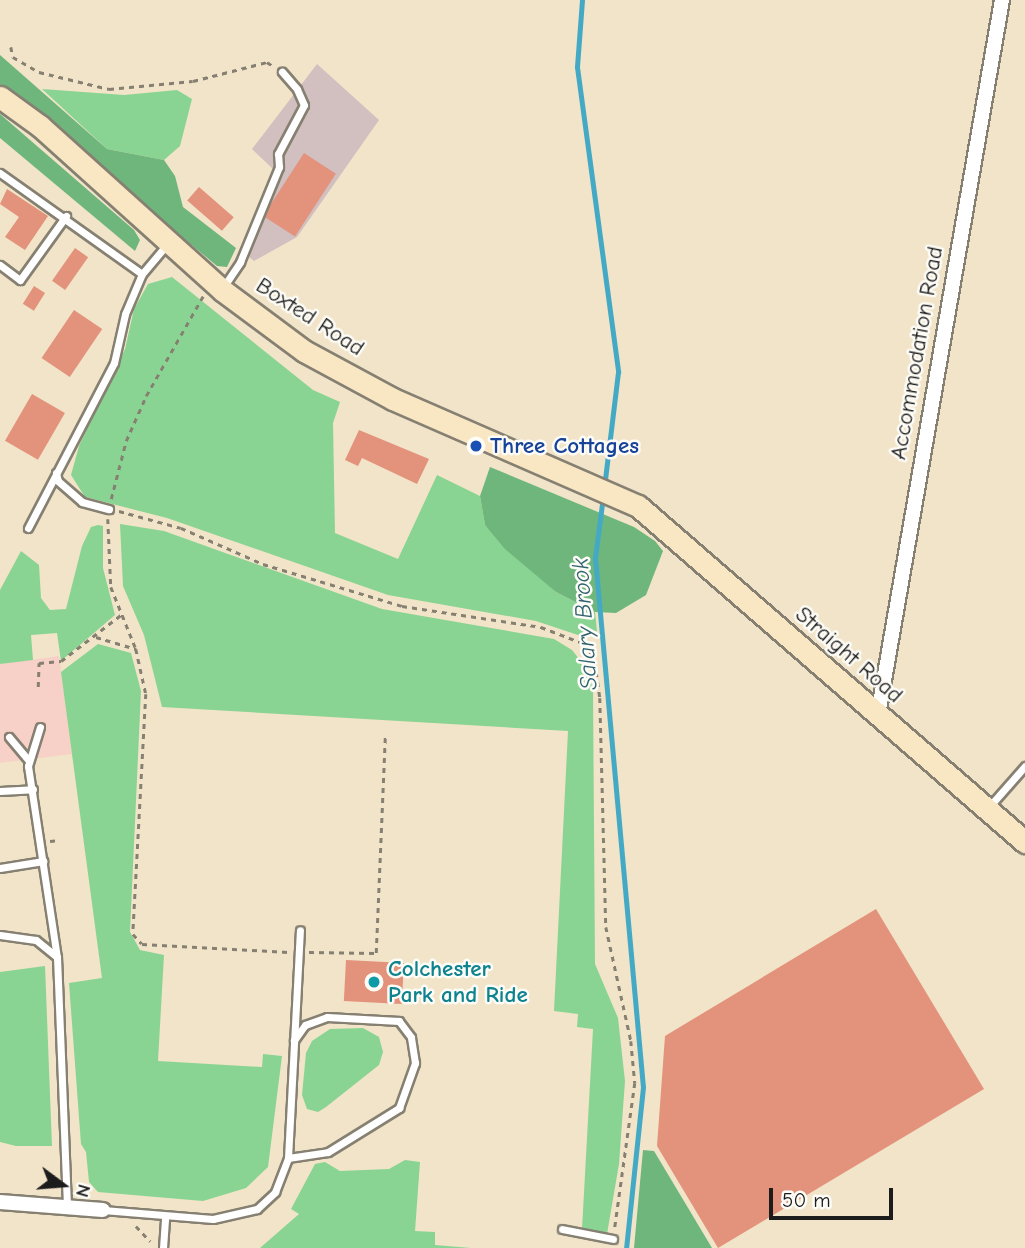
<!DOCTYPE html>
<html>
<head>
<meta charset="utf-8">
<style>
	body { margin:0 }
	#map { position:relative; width:1025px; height:1248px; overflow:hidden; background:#f1e4c8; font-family:"Comic Neue",sans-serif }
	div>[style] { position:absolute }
	.built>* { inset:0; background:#f7d1c8 }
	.industrial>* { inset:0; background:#d2bfc0 }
	.green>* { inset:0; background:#89d492 }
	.forest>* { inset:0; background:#6eb67c }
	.stream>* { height:5px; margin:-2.5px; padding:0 2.5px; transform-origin:2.5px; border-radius:2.5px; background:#44a9c4 }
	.building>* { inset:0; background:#e3927b; transform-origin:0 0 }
	.path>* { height:2.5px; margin-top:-1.25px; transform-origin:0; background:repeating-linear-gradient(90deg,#868072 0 5px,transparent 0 10px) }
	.roads { filter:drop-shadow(2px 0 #868072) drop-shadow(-2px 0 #868072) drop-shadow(0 2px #868072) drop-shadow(0 -2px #868072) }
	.lane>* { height:7px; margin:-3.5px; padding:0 3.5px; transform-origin:3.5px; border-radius:3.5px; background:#fff }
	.street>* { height:14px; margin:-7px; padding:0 7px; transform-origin:7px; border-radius:7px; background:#fff }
	.secondary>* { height:21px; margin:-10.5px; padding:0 10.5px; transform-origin:10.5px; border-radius:10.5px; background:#f9e7c3 }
	.dots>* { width:19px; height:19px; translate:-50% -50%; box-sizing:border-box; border:4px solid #fdfcf7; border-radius:50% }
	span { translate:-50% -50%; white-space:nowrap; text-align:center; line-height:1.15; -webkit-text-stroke:5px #fdfcf7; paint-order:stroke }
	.street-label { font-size:23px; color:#1c1c1c }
	.transit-label { font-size:23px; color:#164399; font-weight:700 }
	.left { translate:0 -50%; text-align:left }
	.culture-label { font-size:23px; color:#0d838f; font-weight:700 }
	.water-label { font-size:24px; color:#306270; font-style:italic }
	.north { position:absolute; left:28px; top:1150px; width:70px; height:70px; -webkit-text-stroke:5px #fdfcf7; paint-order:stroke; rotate:106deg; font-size:19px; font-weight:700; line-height:28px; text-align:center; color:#1c1c1c }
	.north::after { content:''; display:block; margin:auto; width:24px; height:32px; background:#1c1c1c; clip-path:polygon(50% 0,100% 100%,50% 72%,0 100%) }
	.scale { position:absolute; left:769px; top:1188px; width:124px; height:32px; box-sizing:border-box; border:4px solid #1c1c1c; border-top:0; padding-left:9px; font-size:21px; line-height:24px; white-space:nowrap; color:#1c1c1c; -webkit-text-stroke:5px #fdfcf7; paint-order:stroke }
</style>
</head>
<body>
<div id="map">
	<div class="built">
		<i style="clip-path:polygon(59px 656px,72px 754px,0 763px,0 664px)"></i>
	</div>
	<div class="industrial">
		<i style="clip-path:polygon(317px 64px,379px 120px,297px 237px,254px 261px,240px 250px,273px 169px,252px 149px)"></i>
	</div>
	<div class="green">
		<i style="clip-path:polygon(42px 89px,124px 95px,177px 90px,192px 99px,180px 146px,164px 160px,107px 149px)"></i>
		<i style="clip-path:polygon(172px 277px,313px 390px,340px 402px,333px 423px,335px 533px,398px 559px,437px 475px,480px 496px,485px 525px,556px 592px,595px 612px,597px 631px,584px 637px,536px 621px,388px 595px,167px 518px,85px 497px,71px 475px,79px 446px,125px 349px,134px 309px,148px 284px)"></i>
		<i style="clip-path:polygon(120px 524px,164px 531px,382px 609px,554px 639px,572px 650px,587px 669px,593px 689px,595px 964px,618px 1018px,625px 1081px,619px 1164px,607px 1234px,582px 1229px,593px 1029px,577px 1027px,578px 1014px,554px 1011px,568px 731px,162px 707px,144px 635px,123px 586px)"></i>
		<i style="clip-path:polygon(98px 525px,103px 526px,103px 568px,115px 615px,61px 661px,57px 633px,31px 635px,33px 660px,0 664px,0 590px,21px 551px,39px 565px,41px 598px,50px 610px,66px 609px,82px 546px,91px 527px)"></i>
		<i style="clip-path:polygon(98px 644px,131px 653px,141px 691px,130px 932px,140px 950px,164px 955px,158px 1061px,262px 1067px,263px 1054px,282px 1056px,268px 1167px,246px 1188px,203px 1201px,98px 1192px,89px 1182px,86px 1152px,81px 1144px,69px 983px,102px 978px,61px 672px)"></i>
		<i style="clip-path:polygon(45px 966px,52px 1146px,16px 1146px,0 1142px,0 972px)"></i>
		<i style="clip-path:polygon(363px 1028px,379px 1037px,383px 1052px,379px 1065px,326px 1107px,318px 1112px,307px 1109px,302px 1095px,306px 1053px,312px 1041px,330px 1029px)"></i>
		<i style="clip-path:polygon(405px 1160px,420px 1162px,415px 1231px,435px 1232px,435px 1245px,471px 1248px,260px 1248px,299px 1214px,291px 1209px,315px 1164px,325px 1162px,340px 1171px,389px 1169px)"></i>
	</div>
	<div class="forest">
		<i style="clip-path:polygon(0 55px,107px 149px,164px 160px,175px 176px,183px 207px,236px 248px,227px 267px,217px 266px,0 86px)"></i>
		<i style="clip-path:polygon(0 114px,134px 230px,140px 240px,135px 251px,0 138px)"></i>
		<i style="clip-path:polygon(490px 467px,634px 527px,655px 541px,663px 551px,646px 595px,616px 613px,595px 612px,556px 592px,505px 549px,485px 525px,480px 496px)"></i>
		<i style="clip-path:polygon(643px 1150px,654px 1151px,712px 1248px,634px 1248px)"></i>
	</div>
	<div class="stream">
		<i style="left:582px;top:0;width:67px;rotate:94.3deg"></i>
		<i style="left:577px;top:67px;width:308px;rotate:82.3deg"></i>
		<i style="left:618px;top:372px;width:116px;rotate:96.9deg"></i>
		<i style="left:603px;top:496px;width:63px;rotate:97.4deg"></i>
		<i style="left:595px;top:558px;width:531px;rotate:84.82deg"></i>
		<i style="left:643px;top:1087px;width:162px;rotate:96deg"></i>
	</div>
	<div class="building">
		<i style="left:304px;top:153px;width:38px;height:75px;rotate:33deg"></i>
		<i style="left:199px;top:187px;width:46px;height:18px;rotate:41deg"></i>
		<i style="clip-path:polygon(7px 189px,48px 216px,25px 250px,5px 237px,19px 217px,0 204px)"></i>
		<i style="left:75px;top:248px;width:16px;height:40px;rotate:35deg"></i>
		<i style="left:34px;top:286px;width:13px;height:21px;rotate:32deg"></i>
		<i style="left:74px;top:310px;width:34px;height:58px;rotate:34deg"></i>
		<i style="left:32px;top:394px;width:38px;height:54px;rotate:30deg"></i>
		<i style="clip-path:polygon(359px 430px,429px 459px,417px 484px,362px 458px,358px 466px,345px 460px)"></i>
		<i style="clip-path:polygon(876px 909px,984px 1089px,718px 1248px,657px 1146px,665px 1036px)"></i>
		<i style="left:346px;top:960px;width:58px;height:41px;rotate:3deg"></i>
	</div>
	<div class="path">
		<i style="left:11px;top:47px;width:10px;rotate:79deg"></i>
		<i style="left:13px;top:57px;width:30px;rotate:30deg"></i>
		<i style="left:39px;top:72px;width:72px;rotate:13.7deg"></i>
		<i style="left:109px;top:89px;width:84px;rotate:-5.4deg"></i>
		<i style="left:193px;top:81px;width:76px;rotate:-14.4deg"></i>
		<i style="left:267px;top:62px;width:7px;rotate:34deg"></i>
		<i style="left:111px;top:499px;width:60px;rotate:-75.5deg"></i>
		<i style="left:126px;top:441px;width:49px;rotate:-66deg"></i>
		<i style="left:146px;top:396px;width:115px;rotate:-60.3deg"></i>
		<i style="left:119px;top:511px;width:64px;rotate:15.3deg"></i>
		<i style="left:181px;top:528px;width:90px;rotate:23.7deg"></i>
		<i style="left:263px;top:564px;width:145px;rotate:16.8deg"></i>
		<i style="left:402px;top:606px;width:141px;rotate:8.6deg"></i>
		<i style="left:541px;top:627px;width:47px;rotate:21.1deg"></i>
		<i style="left:585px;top:644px;width:21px;rotate:61deg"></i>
		<i style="left:595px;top:662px;width:36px;rotate:82deg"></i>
		<i style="left:600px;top:698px;width:229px;rotate:88.5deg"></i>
		<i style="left:606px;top:927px;width:117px;rotate:77.6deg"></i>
		<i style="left:631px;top:1041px;width:42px;rotate:84.6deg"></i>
		<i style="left:635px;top:1083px;width:146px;rotate:97.9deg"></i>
		<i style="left:108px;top:519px;width:68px;rotate:87.5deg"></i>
		<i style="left:111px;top:587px;width:67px;rotate:68deg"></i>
		<i style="left:136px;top:649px;width:46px;rotate:77.5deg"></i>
		<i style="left:146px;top:694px;width:240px;rotate:93.1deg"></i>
		<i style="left:133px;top:934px;width:13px;rotate:48deg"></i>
		<i style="left:142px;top:944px;width:146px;rotate:3.1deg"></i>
		<i style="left:96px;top:637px;width:42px;rotate:16.7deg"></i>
		<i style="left:38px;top:687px;width:24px;rotate:-88deg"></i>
		<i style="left:39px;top:663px;width:22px;rotate:-5deg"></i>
		<i style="left:61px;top:661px;width:77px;rotate:-37.6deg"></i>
		<i style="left:50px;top:841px;width:10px;rotate:-6deg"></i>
		<i style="left:309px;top:952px;width:67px;rotate:0.9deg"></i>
		<i style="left:376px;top:953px;width:216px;rotate:-87.6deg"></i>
		<i style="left:136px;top:1226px;width:21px;rotate:47deg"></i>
	</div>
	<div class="roads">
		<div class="lane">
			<i style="left:0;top:173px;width:174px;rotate:35.4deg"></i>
			<i style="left:0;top:265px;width:25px;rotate:37deg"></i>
			<i style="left:20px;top:280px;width:79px;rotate:-54.3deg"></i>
			<i style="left:224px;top:286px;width:29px;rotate:-56deg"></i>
			<i style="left:240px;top:262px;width:103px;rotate:-67.7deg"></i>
			<i style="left:279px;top:167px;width:13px;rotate:-94deg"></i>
			<i style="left:278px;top:154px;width:55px;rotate:-62deg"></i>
			<i style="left:304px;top:105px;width:17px;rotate:-114deg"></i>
			<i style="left:297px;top:89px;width:23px;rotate:-131deg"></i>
			<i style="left:56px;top:473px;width:8px;rotate:76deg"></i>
			<i style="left:58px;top:481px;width:32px;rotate:41deg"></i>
			<i style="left:82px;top:502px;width:28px;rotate:15deg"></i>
			<i style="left:28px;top:528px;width:186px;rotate:-62.5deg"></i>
			<i style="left:114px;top:363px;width:50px;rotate:-77.3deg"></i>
			<i style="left:125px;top:314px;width:43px;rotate:-67deg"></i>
			<i style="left:142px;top:274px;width:38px;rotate:-50deg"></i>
			<i style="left:40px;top:727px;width:41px;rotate:107.1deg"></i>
			<i style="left:28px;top:766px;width:193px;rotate:81.4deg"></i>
			<i style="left:57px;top:957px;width:250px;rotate:87.7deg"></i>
			<i style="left:9px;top:737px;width:31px;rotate:50deg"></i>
			<i style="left:0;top:791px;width:33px;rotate:-3deg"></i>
			<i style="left:988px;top:808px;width:56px;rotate:-48.6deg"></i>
			<i style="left:0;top:868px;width:44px;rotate:-9.2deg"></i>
			<i style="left:0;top:935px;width:36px;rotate:8deg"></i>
			<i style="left:36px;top:940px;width:27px;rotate:39deg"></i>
			<i style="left:288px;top:1158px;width:40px;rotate:-8.5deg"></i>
			<i style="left:328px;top:1152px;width:84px;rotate:-31.8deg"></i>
			<i style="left:399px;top:1108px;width:48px;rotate:-70.4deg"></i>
			<i style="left:415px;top:1063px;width:26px;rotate:-99deg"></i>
			<i style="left:411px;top:1037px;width:20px;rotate:-127deg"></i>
			<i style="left:399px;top:1021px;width:72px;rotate:-176.8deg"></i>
			<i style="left:327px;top:1017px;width:23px;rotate:160deg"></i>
			<i style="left:305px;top:1025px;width:19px;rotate:126deg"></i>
			<i style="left:103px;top:1210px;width:110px;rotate:4.7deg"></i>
			<i style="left:213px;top:1219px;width:45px;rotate:-12.8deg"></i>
			<i style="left:257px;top:1209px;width:25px;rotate:-43deg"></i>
			<i style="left:275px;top:1192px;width:36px;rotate:-69deg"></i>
			<i style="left:288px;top:1158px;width:228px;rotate:-87deg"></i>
			<i style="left:562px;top:1229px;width:52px;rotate:11.1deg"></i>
			<i style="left:163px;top:1248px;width:32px;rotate:-86deg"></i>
		</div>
		<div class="street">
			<i style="left:878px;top:715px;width:726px;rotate:-80.16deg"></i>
			<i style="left:0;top:1202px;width:103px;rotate:4.4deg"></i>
		</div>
		<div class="secondary">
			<i style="left:0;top:97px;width:49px;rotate:35.9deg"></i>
			<i style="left:40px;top:126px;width:245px;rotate:42deg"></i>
			<i style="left:222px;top:290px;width:102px;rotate:36.6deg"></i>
			<i style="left:304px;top:351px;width:101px;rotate:28.3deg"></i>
			<i style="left:393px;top:399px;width:267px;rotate:23.6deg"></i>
			<i style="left:638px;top:506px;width:513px;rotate:40.97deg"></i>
		</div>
	</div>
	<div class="dots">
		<i style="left:476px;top:446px;background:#1a4fb4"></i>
		<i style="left:374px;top:982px;background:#0f9aa8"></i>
	</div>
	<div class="street-label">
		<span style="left:310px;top:317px;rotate:33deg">Boxted Road</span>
		<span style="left:917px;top:353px;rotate:-80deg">Accommodation Road</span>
		<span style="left:849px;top:655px;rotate:41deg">Straight Road</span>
	</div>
	<div class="transit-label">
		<span class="left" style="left:490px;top:446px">Three Cottages</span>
	</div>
	<div class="culture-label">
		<span class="left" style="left:388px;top:982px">Colchester<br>Park and Ride</span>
	</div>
	<div class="water-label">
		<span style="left:585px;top:624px;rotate:-94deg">Salary Brook</span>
	</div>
	<div class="north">N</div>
	<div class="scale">50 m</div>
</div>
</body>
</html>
